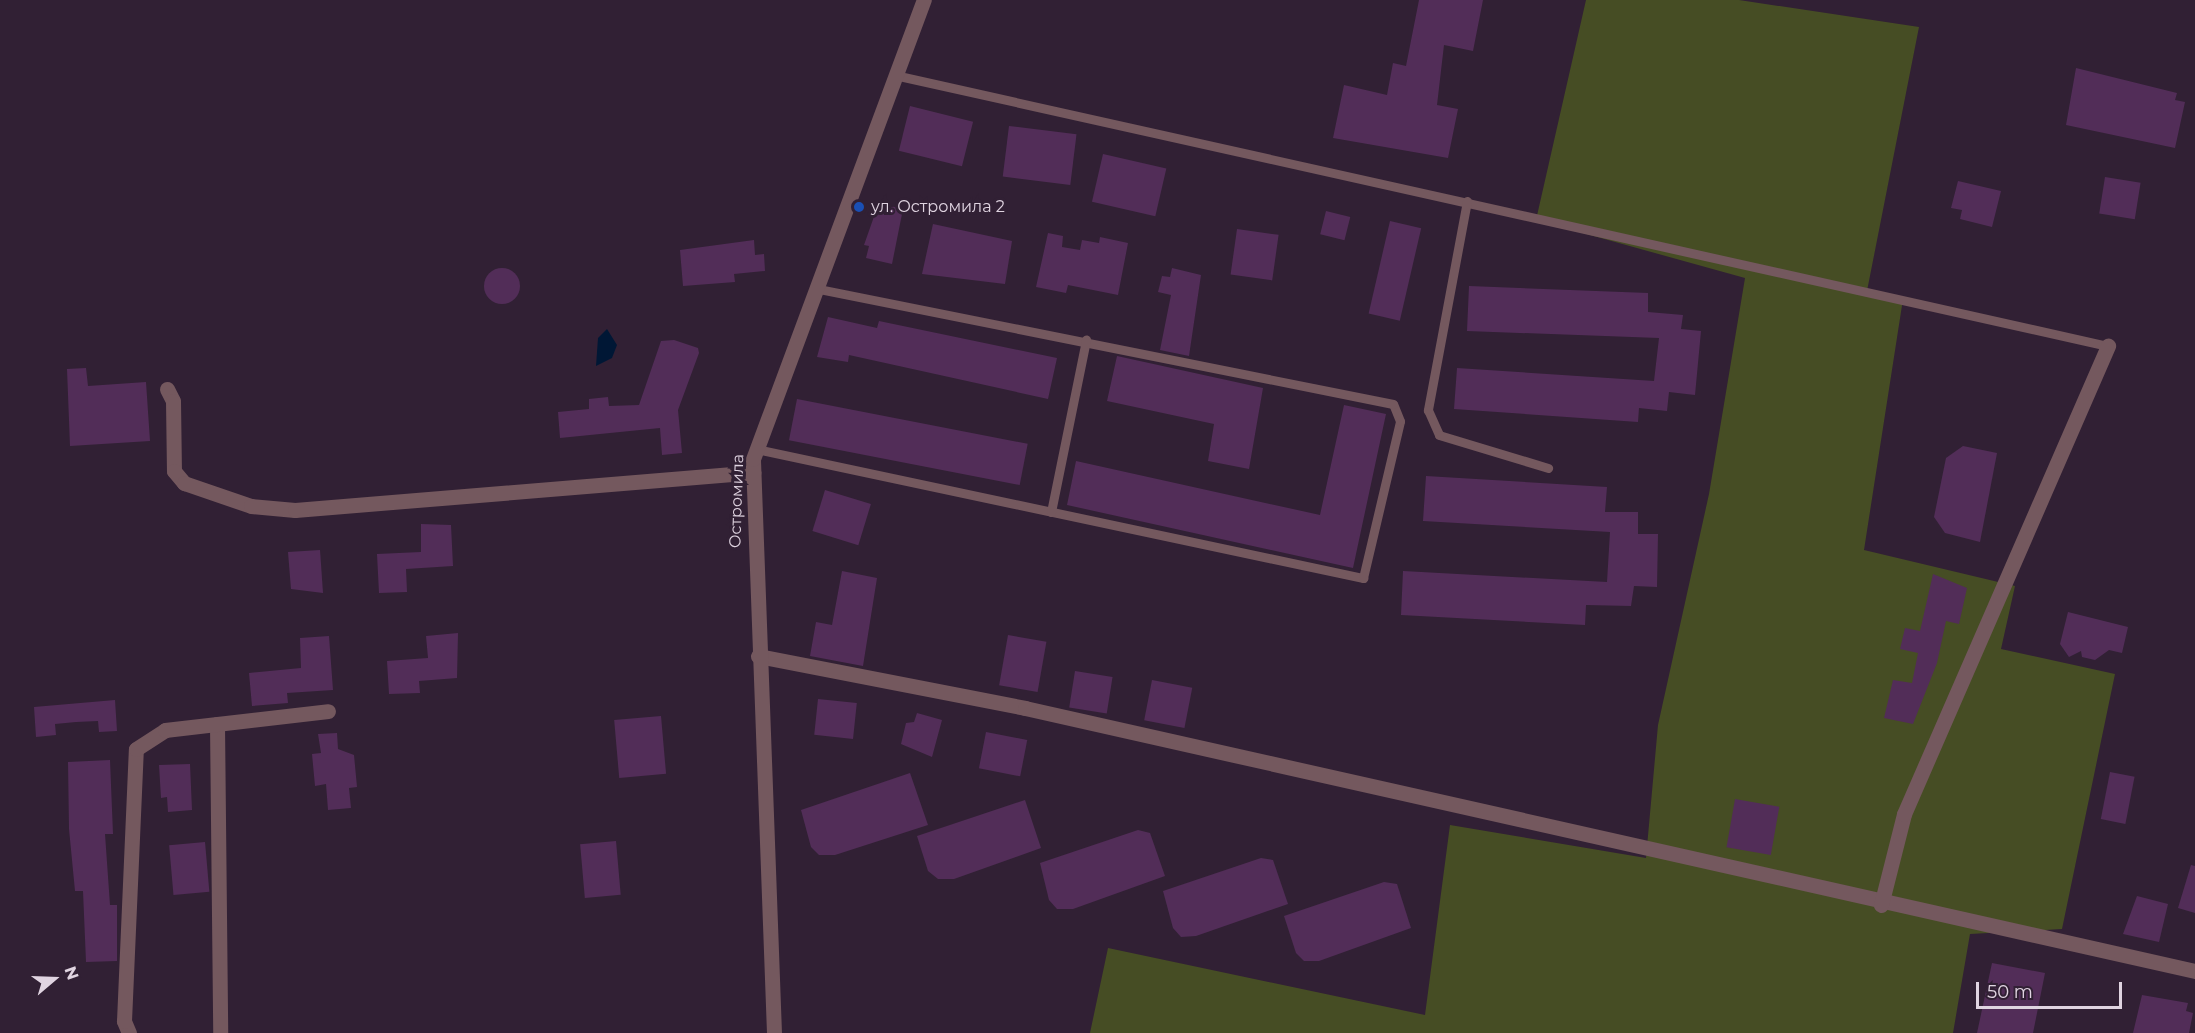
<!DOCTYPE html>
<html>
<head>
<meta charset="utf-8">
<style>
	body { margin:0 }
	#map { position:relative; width:2195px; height:1033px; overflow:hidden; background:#312034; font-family:Montserrat,sans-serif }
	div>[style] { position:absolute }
	.green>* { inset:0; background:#464d24 }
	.water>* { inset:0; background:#001735 }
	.building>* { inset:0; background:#522d58; transform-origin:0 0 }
	.round { border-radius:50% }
	.service>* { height:9px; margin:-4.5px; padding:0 4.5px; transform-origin:4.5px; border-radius:4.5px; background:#74585e }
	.minor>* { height:15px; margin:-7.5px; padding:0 7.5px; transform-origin:7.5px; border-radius:7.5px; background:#74585e }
	.dots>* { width:16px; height:16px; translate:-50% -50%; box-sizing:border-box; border:3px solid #312034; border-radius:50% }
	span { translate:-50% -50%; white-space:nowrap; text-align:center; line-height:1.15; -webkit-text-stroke:6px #312034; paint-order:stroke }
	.poi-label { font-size:16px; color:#e0d4e1 }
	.left { translate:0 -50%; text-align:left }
	.street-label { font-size:16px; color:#e0d4e1 }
	.north { position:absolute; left:24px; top:949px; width:60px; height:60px; -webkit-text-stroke:4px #312034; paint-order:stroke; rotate:71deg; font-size:16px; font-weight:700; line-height:24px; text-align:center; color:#e0d4e1 }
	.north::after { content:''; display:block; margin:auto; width:21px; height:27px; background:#e0d4e1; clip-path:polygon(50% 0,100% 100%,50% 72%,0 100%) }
	.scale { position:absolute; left:1976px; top:982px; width:146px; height:27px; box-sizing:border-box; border:3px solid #e0d4e1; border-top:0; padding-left:8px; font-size:18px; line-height:21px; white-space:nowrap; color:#e0d4e1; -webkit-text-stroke:4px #312034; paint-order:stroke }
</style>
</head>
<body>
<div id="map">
	<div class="green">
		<i style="clip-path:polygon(1586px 0,1739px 0,1919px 27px,1867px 291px,1903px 299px,1864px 550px,2015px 586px,2001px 649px,2115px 674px,2062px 929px,1970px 934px,1953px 1033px,1090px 1033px,1108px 948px,1425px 1015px,1450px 825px,1646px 858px,1658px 725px,1709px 494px,1745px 278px,1536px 220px)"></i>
	</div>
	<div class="water">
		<i style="clip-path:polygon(607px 329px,617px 345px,612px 358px,596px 366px,598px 338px)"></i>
	</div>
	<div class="building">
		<i style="clip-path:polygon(1419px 0,1483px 0,1473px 51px,1444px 45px,1437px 105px,1458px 109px,1448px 158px,1333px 138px,1344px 85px,1387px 95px,1393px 63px,1406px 66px)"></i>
		<i style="clip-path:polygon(2076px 68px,2177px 93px,2175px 100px,2185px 102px,2175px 148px,2066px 125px)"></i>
		<i style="left:910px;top:106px;width:65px;height:46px;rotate:14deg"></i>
		<i style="left:1009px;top:126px;width:68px;height:51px;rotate:7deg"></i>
		<i style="left:1103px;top:154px;width:65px;height:49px;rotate:13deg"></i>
		<i style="left:2105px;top:177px;width:36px;height:37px;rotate:9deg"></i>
		<i style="clip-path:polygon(1958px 181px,2001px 191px,1992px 227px,1960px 219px,1962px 210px,1951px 208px)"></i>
		<i style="clip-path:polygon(886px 205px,903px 209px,892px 264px,866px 258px,869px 246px,864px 245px,877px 208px)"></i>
		<i style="left:1326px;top:211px;width:25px;height:24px;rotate:14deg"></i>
		<i style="left:1390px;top:221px;width:32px;height:95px;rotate:13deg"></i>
		<i style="clip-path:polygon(933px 224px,1012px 241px,1005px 284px,922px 274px)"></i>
		<i style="left:1237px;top:229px;width:42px;height:46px;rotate:8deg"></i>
		<i style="clip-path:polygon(1048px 233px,1063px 236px,1062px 247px,1080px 250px,1082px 240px,1099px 243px,1100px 237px,1128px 243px,1118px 295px,1068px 285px,1066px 293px,1036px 287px)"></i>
		<i style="clip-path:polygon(754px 240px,755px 255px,764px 254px,765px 271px,734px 274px,735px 282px,683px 286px,680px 250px)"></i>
		<i class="round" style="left:484px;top:268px;width:36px;height:36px"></i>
		<i style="clip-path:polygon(1172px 268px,1201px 275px,1189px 356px,1160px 350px,1171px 295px,1158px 292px,1162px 276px,1170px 277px)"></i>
		<i style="clip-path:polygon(1469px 286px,1648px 293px,1648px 312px,1683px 315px,1681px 329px,1701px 331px,1695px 395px,1669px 392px,1667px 411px,1639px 408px,1638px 422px,1454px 409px,1457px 368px,1654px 381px,1659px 338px,1467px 331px)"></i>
		<i style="clip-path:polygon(828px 317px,877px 328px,879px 321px,1057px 358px,1048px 399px,849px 355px,848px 362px,817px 357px)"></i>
		<i style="clip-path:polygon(674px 340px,698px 348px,699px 353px,678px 410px,682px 453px,662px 455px,660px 428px,560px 438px,558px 412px,589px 409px,589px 399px,608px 397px,609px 406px,639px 405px,661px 341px)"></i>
		<i style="clip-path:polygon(1117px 356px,1263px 388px,1249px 469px,1208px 461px,1214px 424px,1107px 401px)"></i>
		<i style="clip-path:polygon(86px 368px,88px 386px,146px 382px,150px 441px,70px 446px,67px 369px)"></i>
		<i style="left:797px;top:399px;width:235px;height:42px;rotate:11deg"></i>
		<i style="clip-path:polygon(1344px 405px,1386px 414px,1353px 568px,1067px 505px,1076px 461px,1320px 515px)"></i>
		<i style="clip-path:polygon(1963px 446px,1997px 453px,1980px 542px,1945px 533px,1934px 517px,1946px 458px)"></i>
		<i style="clip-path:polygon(1426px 476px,1607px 487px,1605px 512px,1638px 512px,1638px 534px,1658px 534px,1657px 587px,1634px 586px,1631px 606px,1586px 605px,1585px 625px,1401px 615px,1403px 571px,1607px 582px,1610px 532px,1423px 521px)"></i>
		<i style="left:825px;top:490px;width:48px;height:43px;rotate:17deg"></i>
		<i style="clip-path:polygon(421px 524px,451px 525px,453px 566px,406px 569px,407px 592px,379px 593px,377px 554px,421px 552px)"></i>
		<i style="clip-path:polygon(320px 550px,323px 593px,291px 589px,288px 552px)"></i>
		<i style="clip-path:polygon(842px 571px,877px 578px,863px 666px,810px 656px,816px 622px,832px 625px)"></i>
		<i style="clip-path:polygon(1933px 574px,1967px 588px,1959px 624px,1946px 621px,1937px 663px,1913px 724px,1884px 718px,1893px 680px,1912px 683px,1918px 653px,1900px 649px,1905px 628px,1920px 631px)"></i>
		<i style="clip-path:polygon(2068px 612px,2128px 627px,2122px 653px,2109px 650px,2095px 660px,2082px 657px,2081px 651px,2069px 657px,2060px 644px)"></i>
		<i style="clip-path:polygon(458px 633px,457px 678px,419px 681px,420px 693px,389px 694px,387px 661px,428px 658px,426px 636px)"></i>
		<i style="left:1008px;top:635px;width:39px;height:51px;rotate:10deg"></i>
		<i style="clip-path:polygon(329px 636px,333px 690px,287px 693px,288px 703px,252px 706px,249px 673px,301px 668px,300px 638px)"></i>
		<i style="left:1075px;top:671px;width:38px;height:37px;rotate:9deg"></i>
		<i style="left:1152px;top:680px;width:41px;height:41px;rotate:11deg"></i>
		<i style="left:818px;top:699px;width:39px;height:36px;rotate:6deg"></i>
		<i style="clip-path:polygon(115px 700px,117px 731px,99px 732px,98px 721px,76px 722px,55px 724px,56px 735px,36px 737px,34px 707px)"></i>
		<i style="clip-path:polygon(917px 713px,942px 720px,932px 757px,901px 744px,906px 723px,914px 722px)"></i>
		<i style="left:661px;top:716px;width:58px;height:47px;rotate:85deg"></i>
		<i style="left:986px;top:732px;width:42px;height:37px;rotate:11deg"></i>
		<i style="clip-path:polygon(337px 733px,338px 749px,354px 755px,357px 787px,349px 788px,351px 808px,328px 810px,326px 784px,315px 786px,312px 754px,321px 753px,318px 734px)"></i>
		<i style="clip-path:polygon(110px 760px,113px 834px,105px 834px,110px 905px,117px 905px,117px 961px,86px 962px,83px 891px,75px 891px,69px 829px,68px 762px)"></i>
		<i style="clip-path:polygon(190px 764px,192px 810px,168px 812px,167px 797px,161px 798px,159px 765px)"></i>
		<i style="left:2110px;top:772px;width:25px;height:48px;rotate:11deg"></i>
		<i style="clip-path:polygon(910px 773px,928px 825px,835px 855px,819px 855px,811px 847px,801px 810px)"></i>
		<i style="left:1735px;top:799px;width:45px;height:49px;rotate:10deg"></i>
		<i style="clip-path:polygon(1025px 800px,1041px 848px,954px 879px,938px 879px,928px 871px,917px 836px)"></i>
		<i style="clip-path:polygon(1138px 830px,1150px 833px,1165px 876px,1073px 909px,1057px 909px,1049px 900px,1040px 863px)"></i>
		<i style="left:616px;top:841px;width:54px;height:36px;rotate:85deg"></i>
		<i style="left:205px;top:842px;width:50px;height:36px;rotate:85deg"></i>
		<i style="clip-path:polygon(1261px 858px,1273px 860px,1288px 904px,1196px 936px,1181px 937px,1173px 928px,1163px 891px)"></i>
		<i style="clip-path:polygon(2191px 865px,2195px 866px,2195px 913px,2178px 908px)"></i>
		<i style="clip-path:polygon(1384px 882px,1397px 884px,1411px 928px,1319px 961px,1304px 961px,1296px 953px,1284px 916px)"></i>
		<i style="clip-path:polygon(2137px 896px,2168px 904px,2159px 942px,2123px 934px)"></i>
		<i style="clip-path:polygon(1992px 963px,2045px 973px,2033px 1033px,1977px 1033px)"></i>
		<i style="clip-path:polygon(2142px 995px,2188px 1003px,2186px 1011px,2193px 1013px,2189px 1033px,2133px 1033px)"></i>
	</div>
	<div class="service">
		<i style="left:899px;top:76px;width:1239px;rotate:12.59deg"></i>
		<i style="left:1467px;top:201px;width:213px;rotate:100.6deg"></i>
		<i style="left:1428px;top:410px;width:27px;rotate:66deg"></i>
		<i style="left:1439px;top:435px;width:114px;rotate:16.8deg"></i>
		<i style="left:756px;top:449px;width:621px;rotate:12deg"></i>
		<i style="left:1363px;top:578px;width:161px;rotate:-76.7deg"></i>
		<i style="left:1400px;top:421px;width:18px;rotate:-112deg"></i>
		<i style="left:1393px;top:404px;width:585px;rotate:-168.67deg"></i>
		<i style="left:1051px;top:512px;width:176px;rotate:-78.5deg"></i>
	</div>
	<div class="minor">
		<i style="left:167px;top:389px;width:13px;rotate:63deg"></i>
		<i style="left:173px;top:401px;width:70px;rotate:89.2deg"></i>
		<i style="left:174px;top:471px;width:16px;rotate:50deg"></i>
		<i style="left:184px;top:483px;width:71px;rotate:18.9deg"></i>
		<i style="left:251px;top:506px;width:44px;rotate:5.2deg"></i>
		<i style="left:295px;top:510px;width:460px;rotate:-4.7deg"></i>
		<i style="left:758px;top:656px;width:272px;rotate:11deg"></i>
		<i style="left:1025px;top:708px;width:1199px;rotate:12.67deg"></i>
		<i style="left:217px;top:724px;width:309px;rotate:89.4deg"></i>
		<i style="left:1881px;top:905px;width:94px;rotate:-75.8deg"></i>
		<i style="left:1904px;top:814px;width:511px;rotate:-66.45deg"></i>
		<i style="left:129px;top:1033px;width:13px;rotate:-113deg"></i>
		<i style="left:124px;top:1021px;width:272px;rotate:-87.5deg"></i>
		<i style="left:136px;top:749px;width:35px;rotate:-33deg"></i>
		<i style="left:165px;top:730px;width:164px;rotate:-6.6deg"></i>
		<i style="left:774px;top:1033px;width:574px;rotate:-92.1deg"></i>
		<i style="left:753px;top:459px;width:490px;rotate:-69.6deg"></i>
	</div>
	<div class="dots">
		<i style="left:859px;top:207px;background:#1a4fb4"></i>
	</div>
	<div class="poi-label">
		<span class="left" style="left:871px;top:207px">ул. Остромила 2</span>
	</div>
	<div class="street-label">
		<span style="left:737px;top:501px;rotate:-88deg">Остромила</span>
	</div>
	<div class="north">N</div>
	<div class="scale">50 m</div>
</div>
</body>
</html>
